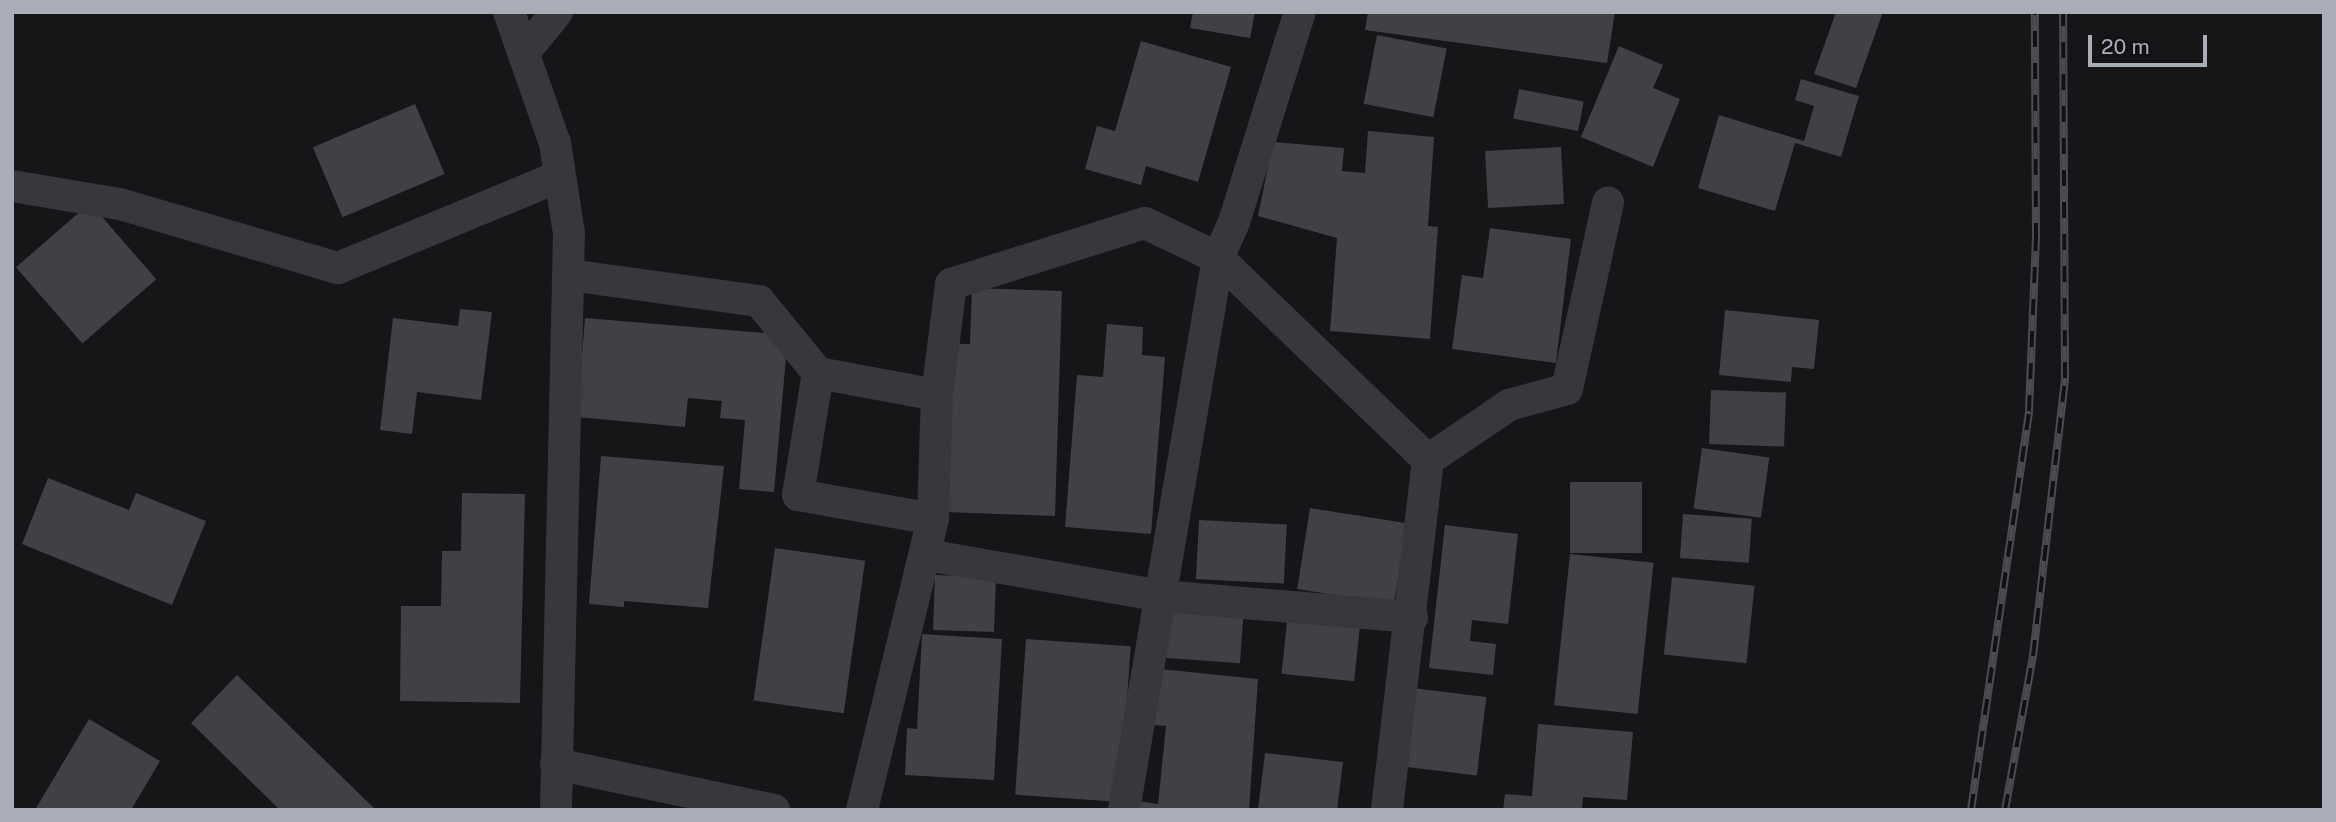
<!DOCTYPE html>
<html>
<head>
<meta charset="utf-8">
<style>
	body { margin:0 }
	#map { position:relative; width:2336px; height:822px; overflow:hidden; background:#161618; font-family:"Public Sans",sans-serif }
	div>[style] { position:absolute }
	.building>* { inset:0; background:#404145; transform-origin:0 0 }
	.minor>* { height:32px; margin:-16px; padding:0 16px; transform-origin:16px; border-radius:16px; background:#37383d }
	.rail>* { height:8px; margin-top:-4px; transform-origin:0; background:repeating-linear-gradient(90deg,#111113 0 16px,#4a4c52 0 32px); box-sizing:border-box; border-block:2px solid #4a4c52 }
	span { translate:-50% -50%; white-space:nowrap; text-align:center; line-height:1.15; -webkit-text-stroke:7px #111113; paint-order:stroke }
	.frame { position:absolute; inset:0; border:14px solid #a8adb8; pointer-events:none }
	.scale { position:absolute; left:2088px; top:35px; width:119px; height:32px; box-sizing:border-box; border:4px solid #a8adb8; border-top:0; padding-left:9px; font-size:21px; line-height:24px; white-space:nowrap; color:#a8adb8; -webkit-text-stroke:5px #111113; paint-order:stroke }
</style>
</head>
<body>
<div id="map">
	<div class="building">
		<i style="clip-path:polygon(1193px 12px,1255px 12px,1250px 38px,1190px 28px)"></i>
		<i style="clip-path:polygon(1368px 12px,1615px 12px,1607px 63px,1365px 30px)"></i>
		<i style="clip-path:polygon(1836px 12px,1883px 12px,1856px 88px,1814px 74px)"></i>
		<i style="left:1377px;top:35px;width:71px;height:70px;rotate:11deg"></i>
		<i style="clip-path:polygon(1141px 41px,1231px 67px,1198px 182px,1146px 166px,1141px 185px,1085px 169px,1097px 126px,1115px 131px)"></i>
		<i style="clip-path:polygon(1619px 46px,1663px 65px,1653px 88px,1680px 99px,1653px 167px,1581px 137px)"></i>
		<i style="clip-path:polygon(1801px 79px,1859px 96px,1841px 157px,1795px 143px,1775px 211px,1698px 188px,1719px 115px,1804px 141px,1814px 106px,1795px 100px)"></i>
		<i style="left:1519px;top:89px;width:66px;height:30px;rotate:11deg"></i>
		<i style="left:415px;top:104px;width:76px;height:111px;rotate:67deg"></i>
		<i style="clip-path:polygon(1368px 131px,1434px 137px,1428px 226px,1438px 227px,1430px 339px,1330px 331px,1337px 238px,1258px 216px,1273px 142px,1344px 148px,1342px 171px,1365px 173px)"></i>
		<i style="left:1561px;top:147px;width:57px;height:76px;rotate:87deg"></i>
		<i style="left:90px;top:203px;width:101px;height:98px;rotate:49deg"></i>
		<i style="clip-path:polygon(1490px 228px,1571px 239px,1556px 363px,1452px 349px,1462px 275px,1483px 278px)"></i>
		<i style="clip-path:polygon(972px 288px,1062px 291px,1055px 516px,947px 512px,954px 344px,970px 344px)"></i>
		<i style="clip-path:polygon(460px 309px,492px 312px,481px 400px,417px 392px,412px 434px,380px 430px,393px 318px,458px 326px)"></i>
		<i style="clip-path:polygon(1725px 310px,1819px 320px,1814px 369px,1792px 367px,1791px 382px,1719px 375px)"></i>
		<i style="clip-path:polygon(585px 318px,788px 335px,774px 492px,739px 489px,745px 420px,720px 418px,722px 401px,688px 398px,685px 427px,577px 417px)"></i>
		<i style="clip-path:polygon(1107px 324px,1143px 327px,1142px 355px,1165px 357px,1151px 534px,1065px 527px,1077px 375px,1103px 377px)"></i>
		<i style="left:1711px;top:390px;width:75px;height:54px;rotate:2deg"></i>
		<i style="left:1702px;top:448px;width:68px;height:61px;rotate:8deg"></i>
		<i style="clip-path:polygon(601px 456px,724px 466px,708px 608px,624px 601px,624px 607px,589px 604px)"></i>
		<i style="clip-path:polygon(48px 478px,129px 510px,136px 493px,206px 521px,172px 605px,22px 544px)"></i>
		<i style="left:1570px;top:482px;width:72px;height:71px"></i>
		<i style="clip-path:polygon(462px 493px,525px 494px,520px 703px,400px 701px,401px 606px,441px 606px,442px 551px,461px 551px)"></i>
		<i style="left:1310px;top:508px;width:98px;height:82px;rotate:9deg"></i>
		<i style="left:1683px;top:514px;width:69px;height:44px;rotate:4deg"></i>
		<i style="left:1199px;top:520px;width:88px;height:59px;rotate:3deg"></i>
		<i style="clip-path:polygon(1445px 525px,1518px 534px,1508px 624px,1472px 620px,1470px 641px,1496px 644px,1493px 675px,1429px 668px)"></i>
		<i style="left:775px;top:548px;width:91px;height:154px;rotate:8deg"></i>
		<i style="left:1570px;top:554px;width:84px;height:152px;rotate:6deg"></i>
		<i style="left:935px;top:575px;width:61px;height:55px;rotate:2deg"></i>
		<i style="left:1672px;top:577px;width:83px;height:78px;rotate:6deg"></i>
		<i style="left:1168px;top:603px;width:76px;height:55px;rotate:4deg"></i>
		<i style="left:1288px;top:612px;width:73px;height:62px;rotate:6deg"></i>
		<i style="clip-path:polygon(922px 634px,1002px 639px,994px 780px,905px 775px,907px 728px,917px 729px)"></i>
		<i style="left:1026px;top:639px;width:105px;height:156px;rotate:4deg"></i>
		<i style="clip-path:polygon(1160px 669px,1258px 679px,1249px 810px,1136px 810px,1137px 801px,1158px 804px,1166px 726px,1154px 725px)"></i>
		<i style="clip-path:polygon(237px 675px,376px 810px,280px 810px,191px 723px)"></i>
		<i style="left:1404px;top:687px;width:83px;height:79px;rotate:7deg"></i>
		<i style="clip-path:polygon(89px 719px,160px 761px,131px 810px,35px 810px)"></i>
		<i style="clip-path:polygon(1538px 724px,1633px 732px,1627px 800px,1583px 797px,1582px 810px,1503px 810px,1505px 794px,1532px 796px)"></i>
		<i style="clip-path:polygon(1265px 753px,1343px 762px,1337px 810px,1258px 810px)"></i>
	</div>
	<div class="minor">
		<i style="left:509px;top:12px;width:139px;rotate:70.7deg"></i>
		<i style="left:555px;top:143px;width:91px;rotate:81.2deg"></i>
		<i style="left:569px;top:233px;width:577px;rotate:91.29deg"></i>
		<i style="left:526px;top:50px;width:49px;rotate:-50.8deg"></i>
		<i style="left:12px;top:186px;width:109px;rotate:9.5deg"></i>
		<i style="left:120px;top:204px;width:227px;rotate:16.4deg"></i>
		<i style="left:338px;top:268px;width:240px;rotate:-22.5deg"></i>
		<i style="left:569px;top:275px;width:192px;rotate:7.8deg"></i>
		<i style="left:759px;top:301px;width:93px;rotate:50.7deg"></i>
		<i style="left:1428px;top:460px;width:98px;rotate:-34.2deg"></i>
		<i style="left:1509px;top:405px;width:60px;rotate:-15.4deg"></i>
		<i style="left:1567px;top:389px;width:191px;rotate:-77.6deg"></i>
		<i style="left:933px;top:519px;width:137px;rotate:-169.9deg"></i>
		<i style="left:798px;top:495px;width:124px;rotate:-80.7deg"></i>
		<i style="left:818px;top:373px;width:121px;rotate:10.5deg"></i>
		<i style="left:927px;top:555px;width:238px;rotate:9.9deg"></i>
		<i style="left:1161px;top:596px;width:252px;rotate:4.8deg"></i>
		<i style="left:556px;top:764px;width:223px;rotate:11.9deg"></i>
		<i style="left:862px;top:810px;width:300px;rotate:-76.3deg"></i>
		<i style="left:933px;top:519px;width:124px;rotate:-88.2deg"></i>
		<i style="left:937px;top:395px;width:112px;rotate:-82.8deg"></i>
		<i style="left:951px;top:284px;width:203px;rotate:-17.5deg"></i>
		<i style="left:1145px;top:223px;width:81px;rotate:25.6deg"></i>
		<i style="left:1218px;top:258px;width:291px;rotate:43.9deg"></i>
		<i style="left:1428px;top:460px;width:352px;rotate:96.7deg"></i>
		<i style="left:1124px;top:810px;width:560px;rotate:-80.34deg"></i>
		<i style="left:1218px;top:258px;width:39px;rotate:-66deg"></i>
		<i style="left:1234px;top:222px;width:220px;rotate:-72.6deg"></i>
	</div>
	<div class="rail">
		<i style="left:1971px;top:810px;width:403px;rotate:-81.7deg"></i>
		<i style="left:2029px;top:411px;width:172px;rotate:-87.7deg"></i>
		<i style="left:2036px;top:239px;width:227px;rotate:-90.3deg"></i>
		<i style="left:2005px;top:810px;width:157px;rotate:-79.7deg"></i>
		<i style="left:2033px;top:656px;width:280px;rotate:-83.4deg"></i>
		<i style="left:2065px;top:378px;width:366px;rotate:-90.3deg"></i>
	</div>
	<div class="frame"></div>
	<div class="scale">20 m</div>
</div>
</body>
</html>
